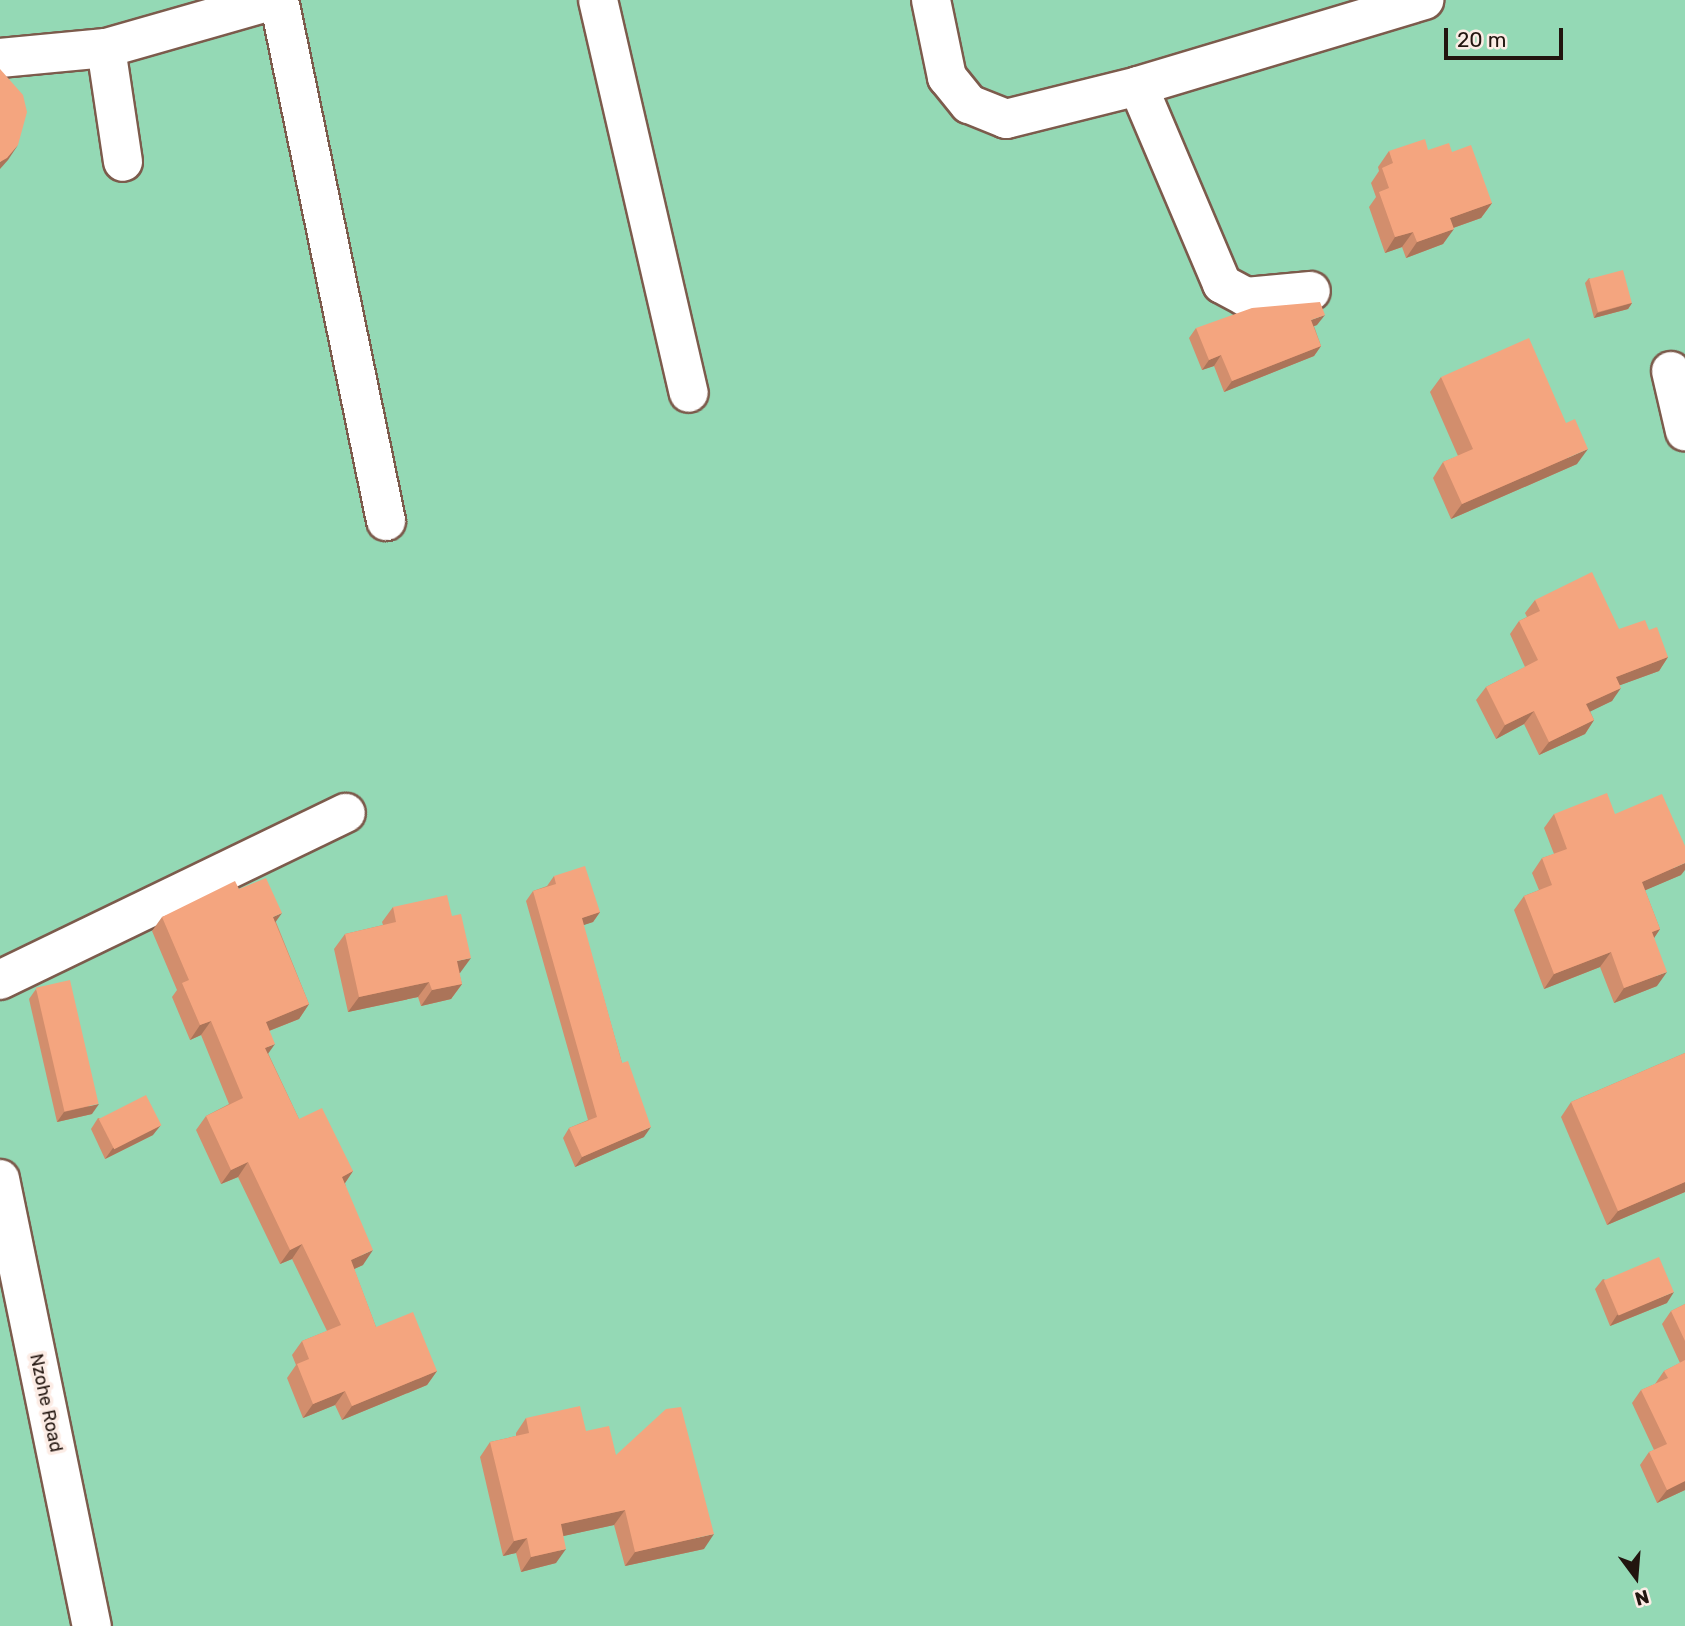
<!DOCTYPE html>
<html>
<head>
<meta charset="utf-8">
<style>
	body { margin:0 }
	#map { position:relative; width:1685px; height:1626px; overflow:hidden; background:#fadbcd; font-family:Rubik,sans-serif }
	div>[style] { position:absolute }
	.green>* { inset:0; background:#94d9b5; transform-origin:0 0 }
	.roads { filter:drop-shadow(2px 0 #7c5b4c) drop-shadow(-2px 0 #7c5b4c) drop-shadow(0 2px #7c5b4c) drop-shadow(0 -2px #7c5b4c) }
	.minor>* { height:38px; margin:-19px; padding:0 19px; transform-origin:19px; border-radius:19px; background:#fff }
	.wall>* { inset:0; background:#d28e6d }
	.shaded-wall>* { inset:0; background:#ab7459 }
	.building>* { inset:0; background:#f4a57f; transform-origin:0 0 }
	span { translate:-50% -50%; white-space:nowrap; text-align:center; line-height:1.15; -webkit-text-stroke:7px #fcece5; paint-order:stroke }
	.street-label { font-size:18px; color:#22150f }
	.north { position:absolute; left:1601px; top:1542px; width:70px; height:70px; -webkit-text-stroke:5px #fcece5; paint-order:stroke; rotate:164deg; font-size:19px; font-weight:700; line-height:28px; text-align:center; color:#22150f }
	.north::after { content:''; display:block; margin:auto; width:24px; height:32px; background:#22150f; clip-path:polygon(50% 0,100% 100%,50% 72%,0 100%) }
	.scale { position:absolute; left:1444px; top:28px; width:119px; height:32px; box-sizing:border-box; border:4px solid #22150f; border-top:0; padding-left:9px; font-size:21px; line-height:24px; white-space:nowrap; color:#22150f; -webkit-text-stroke:5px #fcece5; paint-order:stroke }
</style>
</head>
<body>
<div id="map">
	<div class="green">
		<i style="left:0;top:0;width:1685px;height:1626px"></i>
	</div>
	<div class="roads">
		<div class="minor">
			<i style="left:279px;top:0;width:532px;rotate:78.39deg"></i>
			<i style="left:598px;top:0;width:403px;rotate:77deg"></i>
			<i style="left:931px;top:0;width:79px;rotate:78.3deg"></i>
			<i style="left:947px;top:77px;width:35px;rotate:51deg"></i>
			<i style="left:969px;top:104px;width:40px;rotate:22deg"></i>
			<i style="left:1006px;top:119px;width:136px;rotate:-14deg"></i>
			<i style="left:1138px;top:86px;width:299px;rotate:-16.7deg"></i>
			<i style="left:106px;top:48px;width:115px;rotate:81.5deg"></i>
			<i style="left:0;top:58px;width:106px;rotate:-5.4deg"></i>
			<i style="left:106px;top:48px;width:176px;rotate:-15.9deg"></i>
			<i style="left:1138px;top:86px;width:215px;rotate:67deg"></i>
			<i style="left:1222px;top:284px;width:27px;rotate:28deg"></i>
			<i style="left:1246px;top:297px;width:65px;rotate:-5.3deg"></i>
			<i style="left:1671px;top:371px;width:62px;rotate:76.9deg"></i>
			<i style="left:0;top:980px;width:384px;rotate:-25.8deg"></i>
			<i style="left:0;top:1179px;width:456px;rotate:78.4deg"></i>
		</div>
	</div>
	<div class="wall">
		<i style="clip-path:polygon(1428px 150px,1452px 152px,1492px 203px,1481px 218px,1453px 228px,1443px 244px,1406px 258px,1402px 247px,1385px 253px,1369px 207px,1376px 197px,1371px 183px,1379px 171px,1378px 167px,1389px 151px)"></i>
		<i style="clip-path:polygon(1589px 278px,1632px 303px,1628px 309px,1594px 318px,1585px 283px)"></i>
		<i style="clip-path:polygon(1317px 325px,1314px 326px,1321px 346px,1314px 356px,1224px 392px,1214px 366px,1202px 370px,1189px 338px,1196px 328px)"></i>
		<i style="clip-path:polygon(1441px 377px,1577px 464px,1451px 519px,1433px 478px,1443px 462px,1458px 456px,1430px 392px)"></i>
		<i style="clip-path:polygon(1535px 600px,1619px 629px,1649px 630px,1668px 657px,1659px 671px,1620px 685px,1612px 701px,1590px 711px,1594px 720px,1585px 734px,1539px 755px,1524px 724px,1496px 739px,1476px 700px,1486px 687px,1525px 667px,1510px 634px,1519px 621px,1527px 617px,1525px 613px)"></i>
		<i style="clip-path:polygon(1554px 814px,1615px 814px,1681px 875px,1645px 890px,1660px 929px,1654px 938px,1657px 986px,1614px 1003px,1600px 967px,1544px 989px,1514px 910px,1524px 896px,1539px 890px,1532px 873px,1542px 858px,1554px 854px,1544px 828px)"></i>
		<i style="clip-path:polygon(554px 876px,600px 912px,593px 922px,583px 925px,622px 1063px,644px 1137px,575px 1167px,563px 1138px,569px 1128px,588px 1120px,526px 901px,533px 891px,547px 886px)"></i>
		<i style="clip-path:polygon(239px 889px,276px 922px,309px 1004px,299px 1019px,269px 1031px,268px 1053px,299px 1119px,353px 1171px,345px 1183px,363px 1265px,354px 1269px,376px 1327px,437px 1371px,427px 1385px,342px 1420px,335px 1405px,303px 1418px,287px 1378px,296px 1365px,292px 1355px,302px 1341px,327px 1331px,292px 1259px,280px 1264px,238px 1177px,221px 1184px,196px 1130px,206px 1116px,229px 1104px,201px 1035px,190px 1040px,172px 997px,177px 990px,152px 931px,162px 917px)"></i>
		<i style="clip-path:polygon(393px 907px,459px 973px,462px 984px,451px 999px,421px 1006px,418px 997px,348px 1012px,334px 949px,345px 934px,383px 925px,382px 922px)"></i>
		<i style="clip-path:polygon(36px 989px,92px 1114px,57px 1122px,29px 999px)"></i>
		<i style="clip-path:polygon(1685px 1053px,1685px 1192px,1607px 1225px,1561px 1117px,1571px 1102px)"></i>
		<i style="clip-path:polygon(98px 1118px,153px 1135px,105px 1159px,91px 1129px)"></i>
		<i style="clip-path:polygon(1603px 1279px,1667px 1303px,1610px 1326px,1595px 1289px)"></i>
		<i style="clip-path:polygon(1685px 1304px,1685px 1490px,1657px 1503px,1640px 1465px,1649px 1452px,1654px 1450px,1632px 1403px,1641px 1390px,1655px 1384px,1664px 1371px,1680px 1363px,1662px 1324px,1671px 1311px)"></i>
		<i style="clip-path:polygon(526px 1418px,586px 1431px,616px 1455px,704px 1549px,625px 1566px,614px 1525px,563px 1536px,556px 1563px,521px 1572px,516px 1553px,503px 1556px,480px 1457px,490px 1442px,516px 1436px,516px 1433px)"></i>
	</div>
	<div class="shaded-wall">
		<i style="clip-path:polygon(18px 145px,8px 160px,0 169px,0 162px)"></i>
		<i style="clip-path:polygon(1492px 203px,1481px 218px,1439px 233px,1450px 218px)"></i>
		<i style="clip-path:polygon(1454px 229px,1443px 244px,1406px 258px,1417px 242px)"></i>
		<i style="clip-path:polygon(1413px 232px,1402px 247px,1385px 253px,1395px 237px)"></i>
		<i style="clip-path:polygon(1632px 303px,1628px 309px,1594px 318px,1597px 313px)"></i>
		<i style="clip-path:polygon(1325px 315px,1317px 325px,1304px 330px,1311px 320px)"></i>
		<i style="clip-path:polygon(1321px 346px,1314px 356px,1224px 392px,1232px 381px)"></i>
		<i style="clip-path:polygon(1221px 355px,1214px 366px,1202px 370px,1209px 360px)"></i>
		<i style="clip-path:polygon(1588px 449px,1577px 464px,1451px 519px,1462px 504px)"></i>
		<i style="clip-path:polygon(1668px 657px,1659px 671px,1607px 690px,1616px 677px)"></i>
		<i style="clip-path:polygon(1621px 688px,1612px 701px,1577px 718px,1586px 704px)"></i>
		<i style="clip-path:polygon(1534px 711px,1524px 724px,1496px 739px,1505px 725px)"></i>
		<i style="clip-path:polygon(1594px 720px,1585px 734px,1539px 755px,1549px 742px)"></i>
		<i style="clip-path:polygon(1685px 863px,1685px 870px,1681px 875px,1632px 896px,1642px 882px)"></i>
		<i style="clip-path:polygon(600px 912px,593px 922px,575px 928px,582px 918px)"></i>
		<i style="clip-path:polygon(282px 913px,272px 927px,273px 917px)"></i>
		<i style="clip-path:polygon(1660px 929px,1650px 944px,1652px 932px)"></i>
		<i style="clip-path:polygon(1611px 952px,1600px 967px,1544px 989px,1554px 974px)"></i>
		<i style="clip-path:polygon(471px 958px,460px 973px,446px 976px,457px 961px)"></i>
		<i style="clip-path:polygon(1667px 972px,1657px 986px,1614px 1003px,1624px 988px)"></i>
		<i style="clip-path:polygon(429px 982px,418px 997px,348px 1012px,359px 997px)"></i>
		<i style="clip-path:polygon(462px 984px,451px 999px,421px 1006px,432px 990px)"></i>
		<i style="clip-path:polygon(309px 1004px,299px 1019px,256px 1036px,266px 1022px)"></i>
		<i style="clip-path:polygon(211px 1021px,201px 1035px,190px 1040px,200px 1025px)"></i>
		<i style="clip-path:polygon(275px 1044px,265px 1058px,265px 1048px)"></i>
		<i style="clip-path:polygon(99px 1104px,92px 1114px,57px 1122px,64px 1112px)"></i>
		<i style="clip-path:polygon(161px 1125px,153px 1135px,105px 1159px,113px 1148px)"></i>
		<i style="clip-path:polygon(651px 1127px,644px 1137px,575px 1167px,582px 1157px)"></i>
		<i style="clip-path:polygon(248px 1162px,238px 1177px,221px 1184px,231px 1170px)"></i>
		<i style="clip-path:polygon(353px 1171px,343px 1186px,342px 1177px)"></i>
		<i style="clip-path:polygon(1685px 1182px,1685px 1192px,1607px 1225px,1618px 1211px)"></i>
		<i style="clip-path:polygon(302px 1244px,292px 1259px,280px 1264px,290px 1250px)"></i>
		<i style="clip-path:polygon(373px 1250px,363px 1265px,341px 1275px,351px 1260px)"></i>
		<i style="clip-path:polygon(1674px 1292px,1667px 1303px,1610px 1326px,1617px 1315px)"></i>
		<i style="clip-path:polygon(437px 1371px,427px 1385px,342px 1420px,352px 1406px)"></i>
		<i style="clip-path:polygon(345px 1391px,335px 1405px,303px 1418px,313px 1404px)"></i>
		<i style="clip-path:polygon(1685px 1481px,1685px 1490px,1657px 1503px,1667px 1490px)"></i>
		<i style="clip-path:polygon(625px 1510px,614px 1525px,550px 1539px,561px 1524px)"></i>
		<i style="clip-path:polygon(714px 1534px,704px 1549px,625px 1566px,635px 1552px)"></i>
		<i style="clip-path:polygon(527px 1538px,516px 1553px,503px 1556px,514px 1541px)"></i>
		<i style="clip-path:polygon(566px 1549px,556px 1563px,521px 1572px,531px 1557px)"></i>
	</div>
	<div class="building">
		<i style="clip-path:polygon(0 69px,23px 95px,27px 112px,18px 145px,7px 158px,0 162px)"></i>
		<i style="clip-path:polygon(1425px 139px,1428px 150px,1449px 143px,1452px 152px,1471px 145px,1492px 203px,1450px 218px,1454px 229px,1417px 242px,1413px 232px,1395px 237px,1379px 192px,1389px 188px,1382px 168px,1393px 163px,1389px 151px)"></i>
		<i style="left:1623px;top:270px;width:34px;height:35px;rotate:75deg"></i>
		<i style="clip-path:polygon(1320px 302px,1325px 315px,1311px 320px,1321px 346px,1232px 381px,1221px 355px,1209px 360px,1196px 328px,1252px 308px)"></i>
		<i style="clip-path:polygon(1529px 338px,1566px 423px,1575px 419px,1588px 449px,1462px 504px,1443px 462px,1473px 449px,1441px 377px)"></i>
		<i style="clip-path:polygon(1592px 572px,1619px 629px,1645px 620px,1649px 630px,1657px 627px,1668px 657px,1616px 677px,1621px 688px,1586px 704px,1594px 720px,1549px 742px,1534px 711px,1505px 725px,1486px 687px,1538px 660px,1519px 621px,1540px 611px,1535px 600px)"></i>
		<i style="clip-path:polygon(1607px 793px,1615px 814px,1662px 794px,1685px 846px,1685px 863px,1642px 882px,1660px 929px,1652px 932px,1667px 972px,1624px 988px,1611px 952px,1554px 974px,1524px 896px,1552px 885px,1542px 858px,1567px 849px,1554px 814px)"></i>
		<i style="clip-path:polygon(585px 866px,600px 912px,582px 918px,622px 1063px,628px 1061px,651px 1127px,582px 1157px,569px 1128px,597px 1117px,533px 891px,556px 884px,554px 876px)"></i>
		<i style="clip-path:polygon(266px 878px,282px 913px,273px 917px,309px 1004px,266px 1022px,275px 1044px,265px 1048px,299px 1119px,322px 1108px,353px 1171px,342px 1177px,373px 1250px,351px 1260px,376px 1327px,413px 1312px,437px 1371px,352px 1406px,345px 1391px,313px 1404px,297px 1364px,309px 1359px,302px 1341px,341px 1325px,302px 1244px,290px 1250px,248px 1162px,231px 1170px,206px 1116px,243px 1098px,211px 1021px,200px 1025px,182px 983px,189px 980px,162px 917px,235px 881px,239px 889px)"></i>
		<i style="clip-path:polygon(447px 895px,452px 916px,461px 914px,471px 958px,457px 961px,462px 984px,432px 990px,429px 982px,359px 997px,345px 934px,396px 922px,393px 907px)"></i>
		<i style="left:70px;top:980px;width:127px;height:35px;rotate:77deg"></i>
		<i style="clip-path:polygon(1685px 1053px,1685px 1182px,1618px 1211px,1571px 1102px)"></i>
		<i style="left:146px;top:1095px;width:34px;height:53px;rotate:63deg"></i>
		<i style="left:1659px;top:1257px;width:38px;height:60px;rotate:67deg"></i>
		<i style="clip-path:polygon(1685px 1304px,1685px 1341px,1671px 1311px)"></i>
		<i style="clip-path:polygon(1685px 1360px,1685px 1481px,1667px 1490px,1649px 1452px,1667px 1444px,1641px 1390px,1668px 1378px,1664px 1371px)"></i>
		<i style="clip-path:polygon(580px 1406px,586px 1431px,609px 1426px,616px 1455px,666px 1409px,681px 1407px,714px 1534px,635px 1552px,625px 1510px,561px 1524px,566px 1549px,531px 1557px,527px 1538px,514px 1541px,490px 1442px,529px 1433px,526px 1418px)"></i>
	</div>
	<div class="street-label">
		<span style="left:46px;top:1403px;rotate:78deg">Nzohe Road</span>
	</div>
	<div class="north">N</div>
	<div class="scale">20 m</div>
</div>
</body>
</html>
